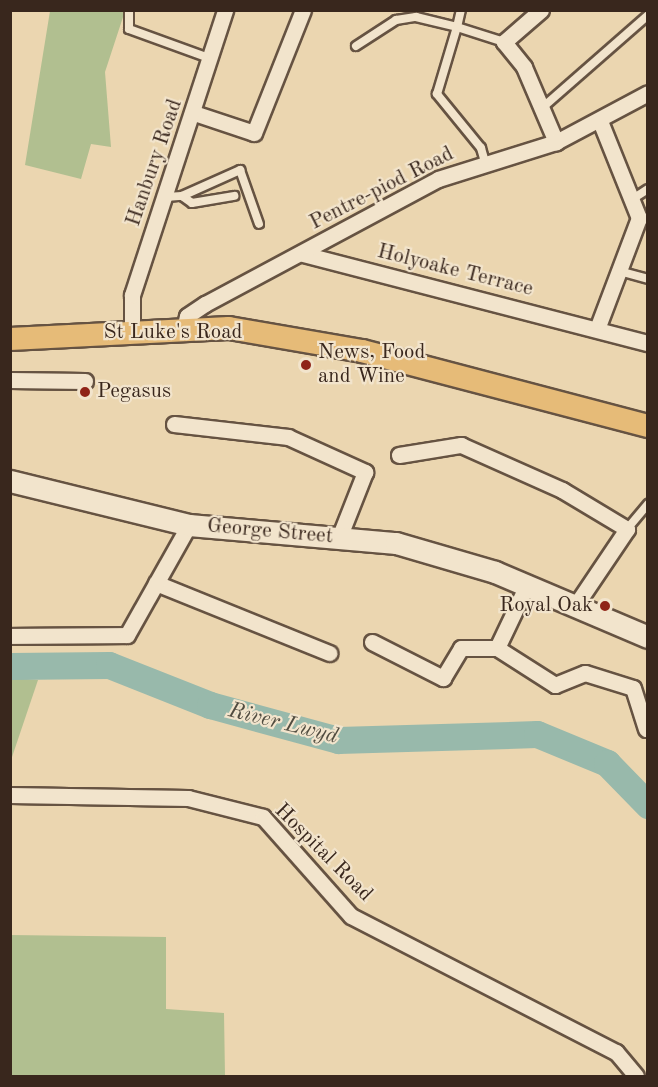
<!DOCTYPE html>
<html>
<head>
<meta charset="utf-8">
<style>
	body { margin:0 }
	#map { position:relative; width:658px; height:1087px; overflow:hidden; background:#ebd6b0; font-family:"Old Standard TT",serif }
	div>[style] { position:absolute }
	.green>* { inset:0; background:#b1bf90 }
	.river>* { height:27px; margin:-13.5px; padding:0 13.5px; transform-origin:13.5px; border-radius:13.5px; background:#98b9ab }
	.roads { filter:drop-shadow(2px 0 #665342) drop-shadow(-2px 0 #665342) drop-shadow(0 2px #665342) drop-shadow(0 -2px #665342) }
	.service>* { height:8px; margin:-4px; padding:0 4px; transform-origin:4px; border-radius:4px; background:#f2e4cc }
	.minor>* { height:15px; margin:-7.5px; padding:0 7.5px; transform-origin:7.5px; border-radius:7.5px; background:#f2e4cc }
	.secondary>* { height:21px; margin:-10.5px; padding:0 10.5px; transform-origin:10.5px; border-radius:10.5px; background:#f2e4cc }
	.primary>* { height:22px; margin:-11px; padding:0 11px; transform-origin:11px; border-radius:11px; background:#e6bb78 }
	.dots>* { width:16px; height:16px; translate:-50% -50%; box-sizing:border-box; border:3px solid #f2e4cc; border-radius:50% }
	span { translate:-50% -50%; white-space:nowrap; text-align:center; line-height:1.15; -webkit-text-stroke:4.5px #f2e4cc; paint-order:stroke }
	.street-label { font-size:21px; color:#39271d }
	.poi-label { font-size:21px; color:#39271d }
	.left { translate:0 -50%; text-align:left }
	.right { translate:-100% -50%; text-align:right }
	.water-label { font-size:22px; color:#514c40; font-style:italic }
	.frame { position:absolute; inset:0; border:12px solid #39271d; pointer-events:none }
</style>
</head>
<body>
<div id="map">
	<div class="green">
		<i style="clip-path:polygon(50px 11px,125px 11px,105px 72px,111px 147px,91px 144px,81px 179px,25px 165px)"></i>
		<i style="clip-path:polygon(11px 678px,38px 680px,11px 760px,10px 678px)"></i>
		<i style="clip-path:polygon(10px 935px,166px 937px,166px 1009px,224px 1013px,225px 1076px,11px 1075px)"></i>
	</div>
	<div class="river">
		<i style="left:10px;top:666px;width:99px;rotate:-0.6deg"></i>
		<i style="left:109px;top:665px;width:109px;rotate:21.6deg"></i>
		<i style="left:210px;top:705px;width:133px;rotate:15.3deg"></i>
		<i style="left:338px;top:740px;width:199px;rotate:-1.7deg"></i>
		<i style="left:537px;top:734px;width:76px;rotate:22.5deg"></i>
		<i style="left:607px;top:763px;width:59px;rotate:45.7deg"></i>
	</div>
	<div class="roads">
		<div class="service">
			<i style="left:129px;top:10px;width:19px;rotate:90deg"></i>
			<i style="left:129px;top:29px;width:85px;rotate:19.9deg"></i>
			<i style="left:356px;top:46px;width:48px;rotate:-33deg"></i>
			<i style="left:396px;top:20px;width:20px;rotate:-9deg"></i>
			<i style="left:416px;top:17px;width:42px;rotate:13.7deg"></i>
			<i style="left:457px;top:27px;width:17px;rotate:-77deg"></i>
			<i style="left:543px;top:107px;width:140px;rotate:-41.2deg"></i>
			<i style="left:485px;top:162px;width:15px;rotate:-106deg"></i>
			<i style="left:481px;top:148px;width:70px;rotate:-129.2deg"></i>
			<i style="left:437px;top:94px;width:70px;rotate:-73.4deg"></i>
			<i style="left:457px;top:27px;width:49px;rotate:17.7deg"></i>
			<i style="left:182px;top:196px;width:12px;rotate:35deg"></i>
			<i style="left:192px;top:203px;width:43px;rotate:-9.5deg"></i>
			<i style="left:166px;top:197px;width:16px;rotate:-4deg"></i>
			<i style="left:182px;top:196px;width:64px;rotate:-24.1deg"></i>
			<i style="left:240px;top:170px;width:57px;rotate:70.6deg"></i>
			<i style="left:631px;top:200px;width:20px;rotate:-33deg"></i>
			<i style="left:619px;top:271px;width:30px;rotate:15deg"></i>
			<i style="left:627px;top:529px;width:33px;rotate:-50deg"></i>
		</div>
		<div class="minor">
			<i style="left:541px;top:10px;width:49px;rotate:139.1deg"></i>
			<i style="left:504px;top:42px;width:32px;rotate:51deg"></i>
			<i style="left:524px;top:67px;width:82px;rotate:66.9deg"></i>
			<i style="left:194px;top:113px;width:63px;rotate:18.4deg"></i>
			<i style="left:254px;top:133px;width:132px;rotate:-68.3deg"></i>
			<i style="left:600px;top:121px;width:105px;rotate:68.1deg"></i>
			<i style="left:303px;top:254px;width:356px;rotate:14.5deg"></i>
			<i style="left:184px;top:329px;width:13px;rotate:-77deg"></i>
			<i style="left:187px;top:316px;width:22px;rotate:-34deg"></i>
			<i style="left:205px;top:304px;width:264px;rotate:-28.2deg"></i>
			<i style="left:438px;top:179px;width:124px;rotate:-17.4deg"></i>
			<i style="left:556px;top:142px;width:104px;rotate:-28deg"></i>
			<i style="left:597px;top:329px;width:119px;rotate:-69.3deg"></i>
			<i style="left:132px;top:330px;width:35px;rotate:-90deg"></i>
			<i style="left:132px;top:295px;width:300px;rotate:-71.9deg"></i>
			<i style="left:10px;top:380px;width:75px;rotate:0.8deg"></i>
			<i style="left:174px;top:424px;width:115px;rotate:6.5deg"></i>
			<i style="left:288px;top:437px;width:85px;rotate:24.4deg"></i>
			<i style="left:365px;top:472px;width:71px;rotate:111.5deg"></i>
			<i style="left:399px;top:455px;width:63px;rotate:-9.2deg"></i>
			<i style="left:461px;top:445px;width:111px;rotate:24deg"></i>
			<i style="left:562px;top:490px;width:76px;rotate:31deg"></i>
			<i style="left:627px;top:529px;width:93px;rotate:124deg"></i>
			<i style="left:156px;top:583px;width:187px;rotate:22deg"></i>
			<i style="left:527px;top:585px;width:70px;rotate:115.5deg"></i>
			<i style="left:497px;top:648px;width:69px;rotate:32.5deg"></i>
			<i style="left:555px;top:685px;width:32px;rotate:-22deg"></i>
			<i style="left:585px;top:673px;width:50px;rotate:17.4deg"></i>
			<i style="left:633px;top:688px;width:43px;rotate:72.4deg"></i>
			<i style="left:10px;top:636px;width:117px;rotate:-0.5deg"></i>
			<i style="left:127px;top:635px;width:126px;rotate:-60.6deg"></i>
			<i style="left:372px;top:642px;width:80px;rotate:26.9deg"></i>
			<i style="left:443px;top:678px;width:35px;rotate:-59deg"></i>
			<i style="left:461px;top:648px;width:36px"></i>
			<i style="left:10px;top:795px;width:178px;rotate:1deg"></i>
			<i style="left:188px;top:798px;width:77px;rotate:14.2deg"></i>
			<i style="left:263px;top:817px;width:132px;rotate:48.4deg"></i>
			<i style="left:351px;top:916px;width:298px;rotate:27.2deg"></i>
			<i style="left:616px;top:1052px;width:31px;rotate:50deg"></i>
		</div>
		<div class="secondary">
			<i style="left:10px;top:481px;width:184px;rotate:13.8deg"></i>
			<i style="left:189px;top:525px;width:208px;rotate:5deg"></i>
			<i style="left:396px;top:543px;width:103px;rotate:16.3deg"></i>
			<i style="left:495px;top:572px;width:166px;rotate:23deg"></i>
		</div>
		<div class="primary">
			<i style="left:10px;top:339px;width:219px;rotate:-2.9deg"></i>
			<i style="left:229px;top:328px;width:135px;rotate:9.8deg"></i>
			<i style="left:362px;top:351px;width:296px;rotate:14.7deg"></i>
		</div>
	</div>
	<div class="dots">
		<i style="left:306px;top:365px;background:#8f2418"></i>
		<i style="left:85px;top:392px;background:#8f2418"></i>
		<i style="left:605px;top:606px;background:#8f2418"></i>
	</div>
	<div class="street-label">
		<span style="left:155px;top:163px;rotate:-71deg">Hanbury Road</span>
		<span style="left:382px;top:189px;rotate:-27deg">Pentre-piod Road</span>
		<span style="left:455px;top:271px;rotate:14deg">Holyoake Terrace</span>
		<span style="left:173px;top:333px">St Luke's Road</span>
		<span style="left:270px;top:532px;rotate:5deg">George Street</span>
		<span style="left:323px;top:853px;rotate:45deg">Hospital Road</span>
	</div>
	<div class="poi-label">
		<span class="left" style="left:318px;top:365px">News, Food<br>and Wine</span>
		<span class="left" style="left:97px;top:392px">Pegasus</span>
		<span class="right" style="left:593px;top:606px">Royal Oak</span>
	</div>
	<div class="water-label">
		<span style="left:283px;top:724px;rotate:14deg">River Lwyd</span>
	</div>
	<div class="frame"></div>
</div>
</body>
</html>
